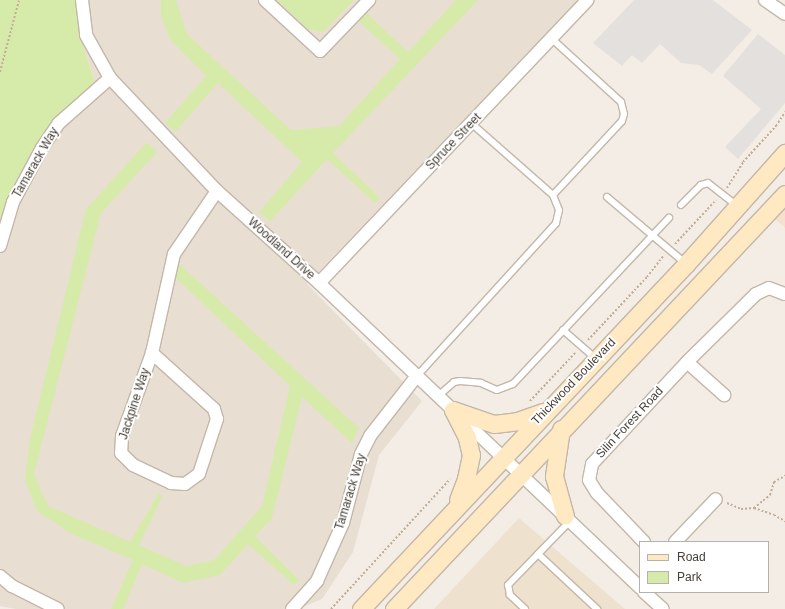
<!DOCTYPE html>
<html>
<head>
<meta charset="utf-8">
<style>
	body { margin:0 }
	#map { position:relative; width:785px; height:609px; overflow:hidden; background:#f4ede5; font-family:Helvetica,sans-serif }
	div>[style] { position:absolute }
	.residential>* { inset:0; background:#e8ded2 }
	.commercial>* { inset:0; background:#f7e1ce }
	.education>* { inset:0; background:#eee1cd }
	.green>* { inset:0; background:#d6ebaa }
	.parking>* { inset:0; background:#e4e0dd }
	.path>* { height:2px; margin-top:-1px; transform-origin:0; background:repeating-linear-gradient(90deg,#c2ae97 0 2px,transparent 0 4px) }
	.roads { filter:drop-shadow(1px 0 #c3b7a9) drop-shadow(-1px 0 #c3b7a9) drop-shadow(0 1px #c3b7a9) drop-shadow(0 -1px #c3b7a9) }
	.lane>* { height:6px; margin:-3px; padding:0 3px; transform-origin:3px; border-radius:3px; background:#fff }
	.street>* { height:12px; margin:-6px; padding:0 6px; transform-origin:6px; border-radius:6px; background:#fff }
	.secondary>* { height:17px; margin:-8.5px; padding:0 8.5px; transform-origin:8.5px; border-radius:8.5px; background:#ffe9c3 }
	span { translate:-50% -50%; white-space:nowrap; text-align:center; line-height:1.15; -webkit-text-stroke:4px #fff; paint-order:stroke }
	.street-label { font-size:12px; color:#463d34 }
	.legend { position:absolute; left:639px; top:541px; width:130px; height:52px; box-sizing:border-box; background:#fff; border:1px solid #b5b1ae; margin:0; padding:5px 7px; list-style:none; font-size:12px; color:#463d34 }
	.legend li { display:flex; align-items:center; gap:8px; height:20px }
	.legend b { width:20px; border:1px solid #b5b1ae }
</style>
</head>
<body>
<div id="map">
	<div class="residential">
		<i style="clip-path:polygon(77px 0,578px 0,307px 284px,422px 401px,379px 455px,353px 552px,322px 599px,298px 609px,16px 609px,0 606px,0 236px,10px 204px,94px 79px,83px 46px)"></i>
	</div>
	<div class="commercial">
		<i style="clip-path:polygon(785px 194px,785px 228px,768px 213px)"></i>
	</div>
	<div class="education">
		<i style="clip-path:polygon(519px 518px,625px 609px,434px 609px)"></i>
	</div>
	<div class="green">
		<i style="clip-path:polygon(0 0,77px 0,83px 46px,94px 79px,91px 87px,54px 127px,0 236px)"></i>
		<i style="clip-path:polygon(161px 0,176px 0,186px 33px,291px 130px,339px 126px,400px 59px,355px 18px,363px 10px,408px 52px,456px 0,478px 0,333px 153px,380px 198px,375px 203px,327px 159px,270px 221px,259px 212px,302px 162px,218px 83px,175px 132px,165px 123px,206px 76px,169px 38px,161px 15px)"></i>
		<i style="clip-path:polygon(277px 0,354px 0,323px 32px,308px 29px)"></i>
		<i style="clip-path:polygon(147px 142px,157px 152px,101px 213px,34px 474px,48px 506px,130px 542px,159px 493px,162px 497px,139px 545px,186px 566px,214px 560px,262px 506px,290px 386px,174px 276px,178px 263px,359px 428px,352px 443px,302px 397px,272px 518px,255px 536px,299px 580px,294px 585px,248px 544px,220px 575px,183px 583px,142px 564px,123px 609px,111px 609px,133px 560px,72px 534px,37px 511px,25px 480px,30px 439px,86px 209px)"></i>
	</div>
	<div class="parking">
		<i style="clip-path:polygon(634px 0,713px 0,752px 30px,712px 74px,699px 65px,681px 63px,660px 44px,642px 63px,632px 55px,622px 66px,593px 43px)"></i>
		<i style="clip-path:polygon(758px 34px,785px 55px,785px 103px,738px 159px,725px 147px,761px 109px,723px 76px)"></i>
	</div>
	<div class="path">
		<i style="left:0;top:72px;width:74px;rotate:-75.2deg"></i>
		<i style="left:727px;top:188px;width:31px;rotate:-58deg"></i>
		<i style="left:743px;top:162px;width:49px;rotate:-47.5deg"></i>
		<i style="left:776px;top:126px;width:17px;rotate:-57deg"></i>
		<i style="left:675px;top:244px;width:60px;rotate:-47deg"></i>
		<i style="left:588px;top:340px;width:86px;rotate:-46.9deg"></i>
		<i style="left:647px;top:277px;width:28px;rotate:-52deg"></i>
		<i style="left:530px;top:401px;width:66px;rotate:-46.8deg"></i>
		<i style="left:727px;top:503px;width:15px;rotate:23deg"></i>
		<i style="left:741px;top:509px;width:13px;rotate:-4deg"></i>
		<i style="left:754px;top:508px;width:21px;rotate:-39deg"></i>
		<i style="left:770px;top:495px;width:14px;rotate:-73deg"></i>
		<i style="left:774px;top:482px;width:13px;rotate:-29deg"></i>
		<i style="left:754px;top:508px;width:21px;rotate:19deg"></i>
		<i style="left:774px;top:515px;width:13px;rotate:29deg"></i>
		<i style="left:331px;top:609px;width:176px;rotate:-47.5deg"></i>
	</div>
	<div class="roads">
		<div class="lane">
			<i style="left:471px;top:123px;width:109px;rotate:41.3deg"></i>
			<i style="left:607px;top:197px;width:102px;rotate:40.2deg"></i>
			<i style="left:681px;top:205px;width:28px;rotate:-45deg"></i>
			<i style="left:701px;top:185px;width:7px;rotate:-16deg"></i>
			<i style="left:708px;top:183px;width:37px;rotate:38deg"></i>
			<i style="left:563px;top:330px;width:43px;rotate:41.2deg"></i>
			<i style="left:416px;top:377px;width:208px;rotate:-47.7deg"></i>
			<i style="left:556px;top:223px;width:13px;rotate:-77deg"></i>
			<i style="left:559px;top:210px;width:16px;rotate:-112deg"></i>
			<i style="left:553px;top:195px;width:101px;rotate:-47deg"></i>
			<i style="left:622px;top:121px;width:7px;rotate:-74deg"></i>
			<i style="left:624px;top:114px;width:12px;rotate:-104deg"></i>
			<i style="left:621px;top:102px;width:93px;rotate:-137.6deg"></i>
			<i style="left:438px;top:396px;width:21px;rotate:-41deg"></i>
			<i style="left:454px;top:382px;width:6px;rotate:-9deg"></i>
			<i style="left:460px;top:381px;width:21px;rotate:5deg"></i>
			<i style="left:481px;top:383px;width:17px;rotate:24deg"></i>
			<i style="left:497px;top:390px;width:17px;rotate:-21deg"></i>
			<i style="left:513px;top:384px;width:228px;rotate:-46.8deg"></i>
			<i style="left:538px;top:554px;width:81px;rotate:43deg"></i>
			<i style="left:525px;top:609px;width:21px;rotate:-137deg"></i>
			<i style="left:510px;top:595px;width:10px;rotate:-101deg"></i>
			<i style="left:508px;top:585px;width:89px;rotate:-45.9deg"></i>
		</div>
		<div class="street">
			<i style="left:82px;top:0;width:35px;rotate:83deg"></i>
			<i style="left:86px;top:35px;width:49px;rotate:60.8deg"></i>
			<i style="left:110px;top:78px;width:156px;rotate:46.6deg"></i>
			<i style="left:217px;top:191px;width:137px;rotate:42deg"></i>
			<i style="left:319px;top:283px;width:443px;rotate:43.5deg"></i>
			<i style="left:265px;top:0;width:75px;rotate:42.8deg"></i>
			<i style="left:320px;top:51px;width:71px;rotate:-46.1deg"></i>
			<i style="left:765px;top:0;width:24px;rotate:35deg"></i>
			<i style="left:0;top:246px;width:46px;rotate:-73.5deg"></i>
			<i style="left:13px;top:202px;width:61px;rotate:-61.8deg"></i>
			<i style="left:42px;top:148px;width:30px;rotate:-56deg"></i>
			<i style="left:59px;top:123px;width:68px;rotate:-41.4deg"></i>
			<i style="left:319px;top:283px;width:390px;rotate:-46.5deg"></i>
			<i style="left:152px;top:353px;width:88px;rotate:109.9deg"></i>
			<i style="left:122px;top:436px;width:17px;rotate:93deg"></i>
			<i style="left:121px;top:453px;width:17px;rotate:45deg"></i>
			<i style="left:133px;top:465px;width:42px;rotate:25.3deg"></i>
			<i style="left:171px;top:483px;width:14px;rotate:4deg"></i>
			<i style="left:185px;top:484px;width:17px;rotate:-36deg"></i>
			<i style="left:199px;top:474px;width:58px;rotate:-71.9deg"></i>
			<i style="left:217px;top:419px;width:10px;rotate:-107deg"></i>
			<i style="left:214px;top:409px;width:84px;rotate:-137.9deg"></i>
			<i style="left:152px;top:353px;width:101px;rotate:-77.5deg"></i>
			<i style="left:174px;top:254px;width:76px;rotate:-55.7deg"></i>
			<i style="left:687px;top:362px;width:50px;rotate:41.7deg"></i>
			<i style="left:644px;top:542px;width:68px;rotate:-133.8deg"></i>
			<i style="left:597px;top:493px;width:15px;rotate:-122deg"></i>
			<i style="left:589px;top:480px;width:16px;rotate:-79deg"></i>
			<i style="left:592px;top:464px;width:139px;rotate:-47deg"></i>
			<i style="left:687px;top:362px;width:97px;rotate:-44.6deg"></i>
			<i style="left:756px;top:294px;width:14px;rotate:-25deg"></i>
			<i style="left:769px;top:288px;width:17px;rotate:21deg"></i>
			<i style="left:675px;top:542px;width:59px;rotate:-46.4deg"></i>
			<i style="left:0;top:576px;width:16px;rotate:40deg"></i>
			<i style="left:12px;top:586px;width:51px;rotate:26.6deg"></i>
			<i style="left:644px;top:592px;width:25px;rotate:42deg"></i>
			<i style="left:292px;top:609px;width:38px;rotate:-48deg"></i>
			<i style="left:317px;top:581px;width:64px;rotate:-65.9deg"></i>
			<i style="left:343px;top:523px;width:71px;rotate:-75.4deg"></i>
			<i style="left:361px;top:454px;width:20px;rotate:-63deg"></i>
			<i style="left:370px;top:436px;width:75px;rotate:-52.1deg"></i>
		</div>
		<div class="secondary">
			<i style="left:453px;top:410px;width:31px;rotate:63deg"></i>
			<i style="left:467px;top:438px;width:17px;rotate:77deg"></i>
			<i style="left:471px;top:455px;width:25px;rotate:102deg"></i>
			<i style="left:466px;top:479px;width:22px;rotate:111deg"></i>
			<i style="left:453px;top:410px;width:43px;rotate:18.9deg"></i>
			<i style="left:494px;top:424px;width:23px;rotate:-7deg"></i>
			<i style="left:517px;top:421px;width:28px;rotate:-19deg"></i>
			<i style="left:561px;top:429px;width:48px;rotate:98.5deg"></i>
			<i style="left:554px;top:476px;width:41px;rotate:74.6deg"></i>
			<i style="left:361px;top:609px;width:474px;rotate:-46.7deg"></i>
			<i style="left:686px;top:264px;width:149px;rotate:-48.3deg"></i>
			<i style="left:394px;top:609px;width:570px;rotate:-46.71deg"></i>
		</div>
	</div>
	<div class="street-label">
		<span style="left:454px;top:142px;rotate:-46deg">Spruce Street</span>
		<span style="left:36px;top:163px;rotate:-60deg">Tamarack Way</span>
		<span style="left:281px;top:249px;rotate:42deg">Woodland Drive</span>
		<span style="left:574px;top:382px;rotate:-46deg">Thickwood Boulevard</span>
		<span style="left:135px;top:404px;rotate:-72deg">Jackpine Way</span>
		<span style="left:630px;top:423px;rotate:-47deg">Silin Forest Road</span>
		<span style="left:351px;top:492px;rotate:-73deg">Tamarack Way</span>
	</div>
	<ul class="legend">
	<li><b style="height:5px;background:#ffe9c3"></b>Road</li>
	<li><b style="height:11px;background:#d6ebaa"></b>Park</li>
	</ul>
</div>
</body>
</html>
